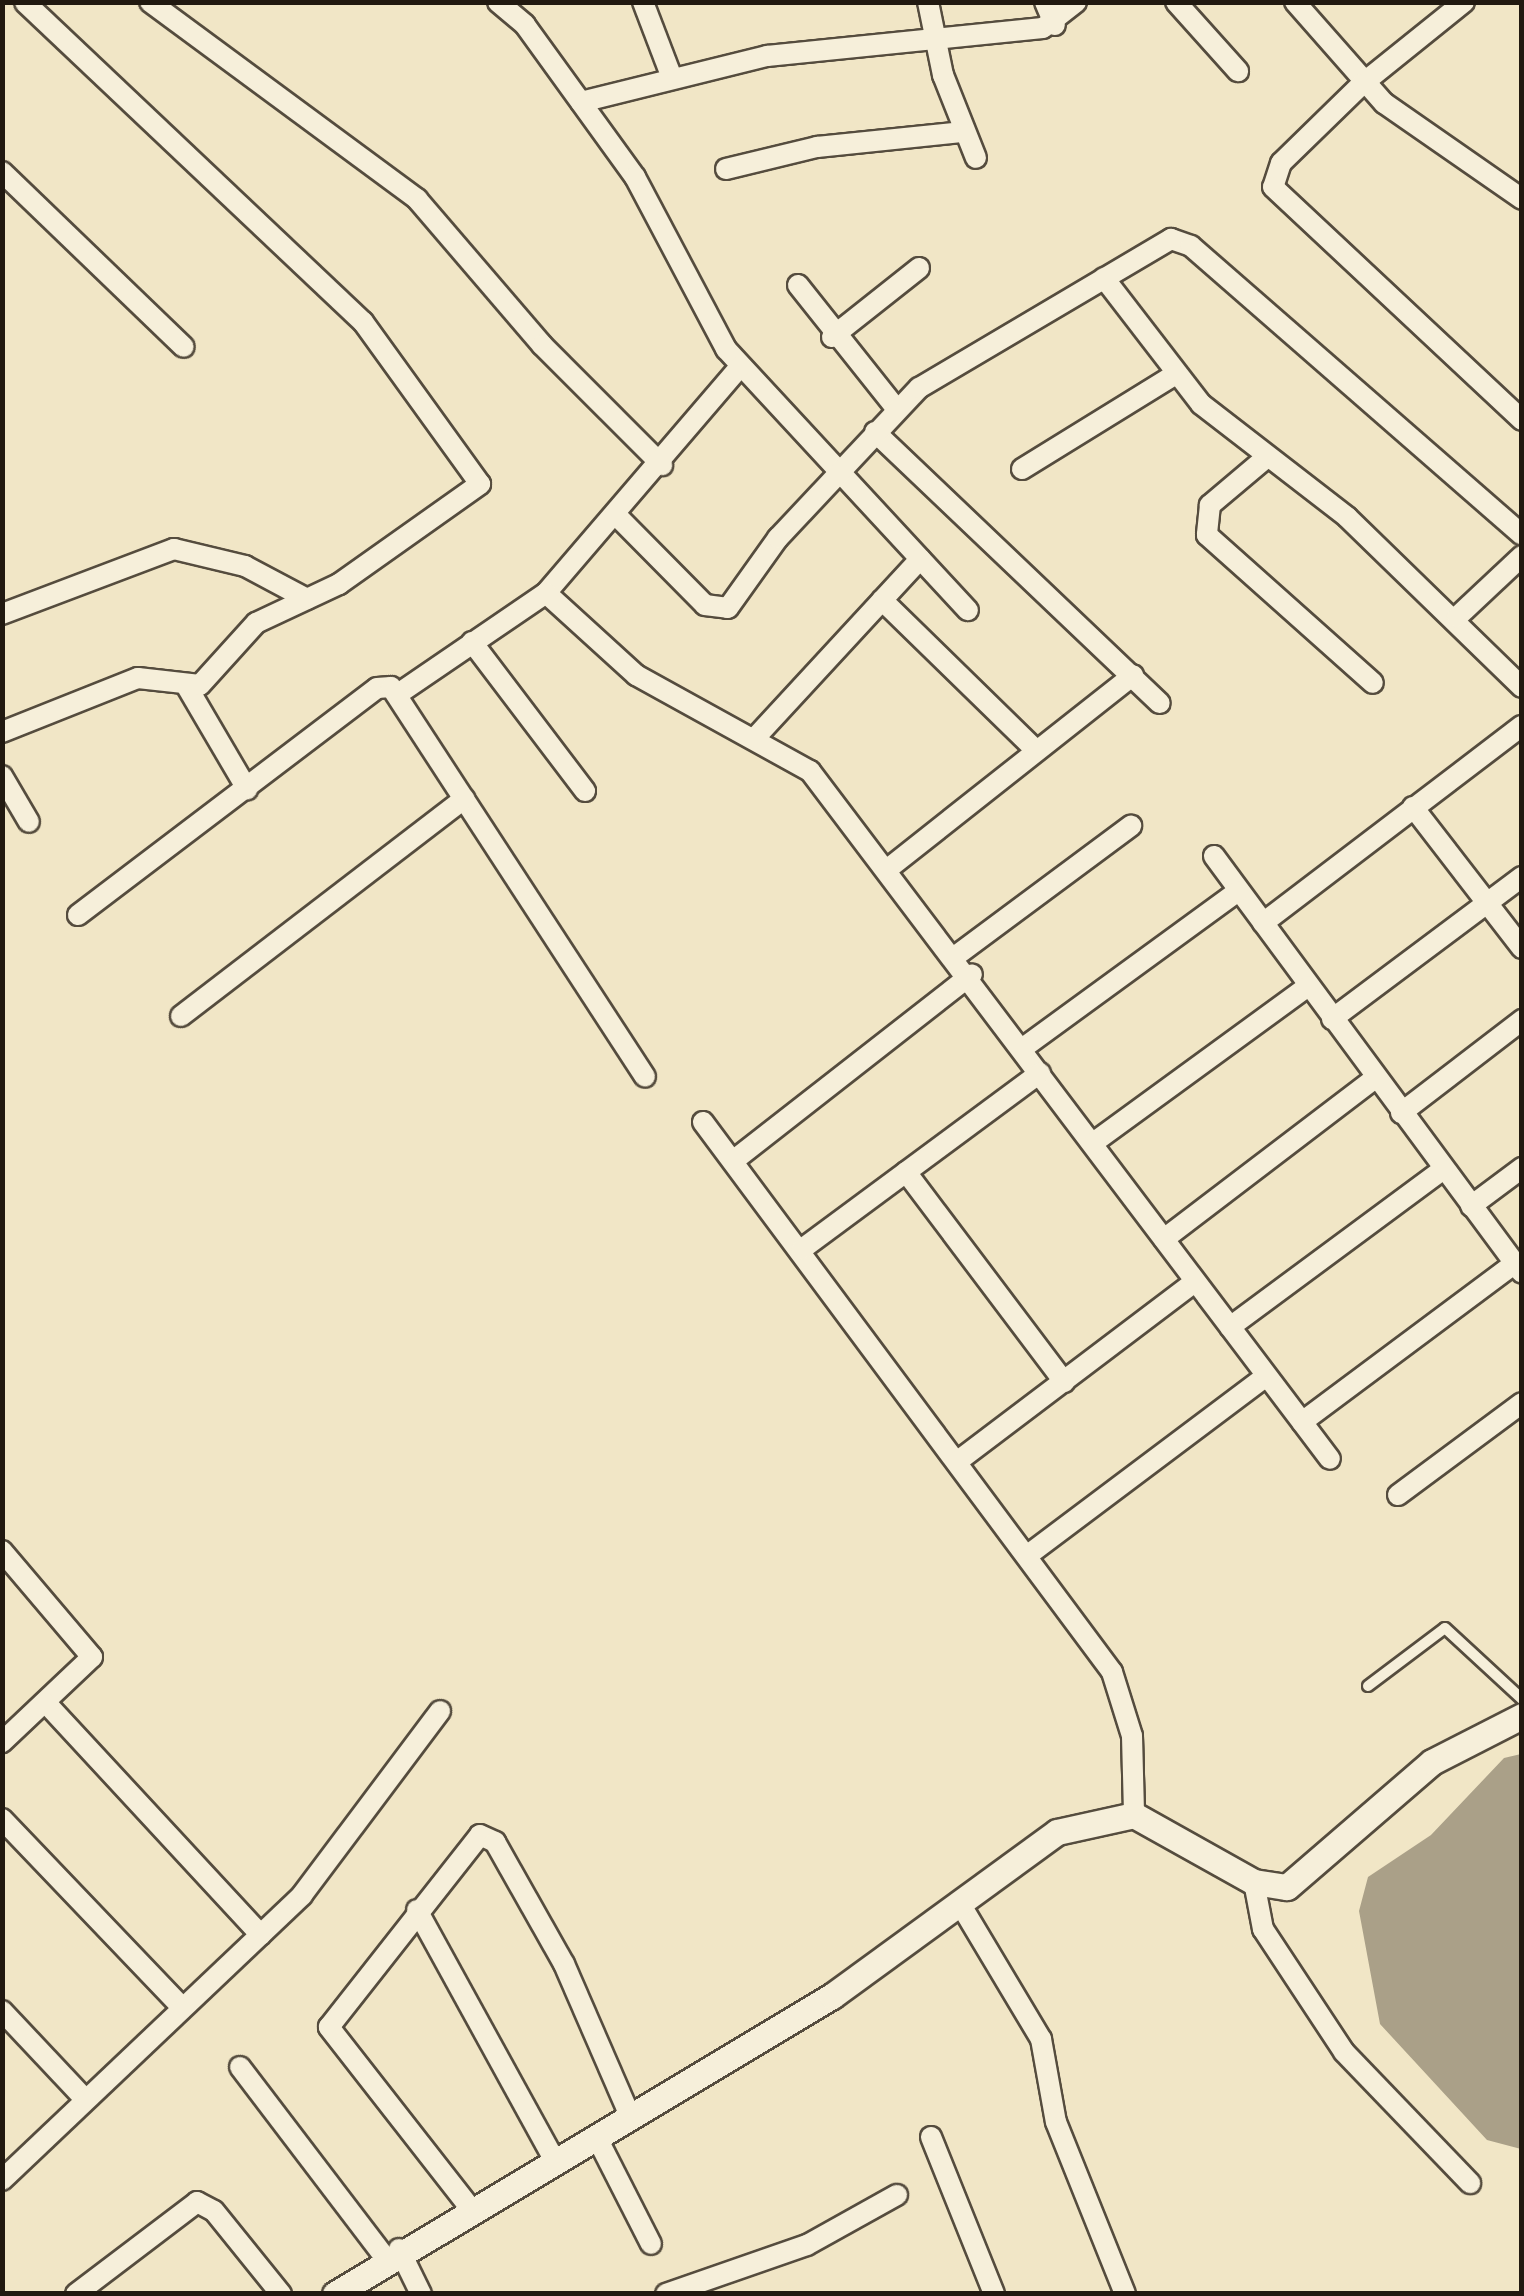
<!DOCTYPE html>
<html>
<head>
<meta charset="utf-8">
<style>
	body { margin:0 }
	#map { position:relative; width:1524px; height:2296px; overflow:hidden; background:#f1e6c6; font-family:"IM FELL DW Pica",serif }
	div>[style] { position:absolute }
	.water>* { inset:0; background:#aaa088 }
	.roads { filter:drop-shadow(2px 0 #554c3e) drop-shadow(-2px 0 #554c3e) drop-shadow(0 2px #554c3e) drop-shadow(0 -2px #554c3e) }
	.service>* { height:10px; margin:-5px; padding:0 5px; transform-origin:5px; border-radius:5px; background:#f6efda }
	.minor>* { height:20px; margin:-10px; padding:0 10px; transform-origin:10px; border-radius:10px; background:#f6efda }
	.tertiary>* { height:25px; margin:-12.5px; padding:0 12.5px; transform-origin:12.5px; border-radius:12.5px; background:#f6efda }
	span { translate:-50% -50%; white-space:nowrap; text-align:center; line-height:1.15; -webkit-text-stroke:8px #f6efda; paint-order:stroke }
	.frame { position:absolute; inset:0; border:5px solid #211910; pointer-events:none }
</style>
</head>
<body>
<div id="map">
	<div class="water">
		<i style="clip-path:polygon(1521px 1754px,1522px 1754px,1521px 2149px,1487px 2140px,1380px 2024px,1359px 1911px,1368px 1877px,1431px 1835px,1504px 1758px)"></i>
	</div>
	<div class="roads">
		<div class="service">
			<i style="left:1368px;top:1686px;width:96px;rotate:-37deg"></i>
			<i style="left:1445px;top:1628px;width:105px;rotate:42.7deg"></i>
		</div>
		<div class="minor">
			<i style="left:150px;top:2px;width:332px;rotate:36.4deg"></i>
			<i style="left:417px;top:199px;width:192px;rotate:49.4deg"></i>
			<i style="left:542px;top:345px;width:170px;rotate:45deg"></i>
			<i style="left:498px;top:2px;width:35px;rotate:40deg"></i>
			<i style="left:525px;top:25px;width:188px;rotate:54.1deg"></i>
			<i style="left:635px;top:177px;width:195px;rotate:62.1deg"></i>
			<i style="left:726px;top:349px;width:356px;rotate:47.2deg"></i>
			<i style="left:643px;top:2px;width:81px;rotate:69.1deg"></i>
			<i style="left:928px;top:2px;width:75px;rotate:78.4deg"></i>
			<i style="left:943px;top:75px;width:89px;rotate:68.3deg"></i>
			<i style="left:1045px;top:2px;width:25px;rotate:67deg"></i>
			<i style="left:1176px;top:2px;width:93px;rotate:48.1deg"></i>
			<i style="left:1295px;top:2px;width:135px;rotate:48.6deg"></i>
			<i style="left:1384px;top:103px;width:168px;rotate:34.8deg"></i>
			<i style="left:1464px;top:2px;width:131px;rotate:141.2deg"></i>
			<i style="left:1362px;top:84px;width:113px;rotate:135.7deg"></i>
			<i style="left:1281px;top:163px;width:25px;rotate:108deg"></i>
			<i style="left:1273px;top:187px;width:341px;rotate:43.1deg"></i>
			<i style="left:581px;top:102px;width:192px;rotate:-13.9deg"></i>
			<i style="left:767px;top:56px;width:277px;rotate:-5.8deg"></i>
			<i style="left:1043px;top:28px;width:42px;rotate:-38.2deg"></i>
			<i style="left:726px;top:169px;width:94px;rotate:-13.6deg"></i>
			<i style="left:817px;top:147px;width:145px;rotate:-5.9deg"></i>
			<i style="left:2px;top:172px;width:252px;rotate:43.9deg"></i>
			<i style="left:1104px;top:278px;width:159px;rotate:52.4deg"></i>
			<i style="left:1201px;top:404px;width:185px;rotate:37.7deg"></i>
			<i style="left:1347px;top:517px;width:244px;rotate:44.2deg"></i>
			<i style="left:798px;top:285px;width:157px;rotate:51.5deg"></i>
			<i style="left:832px;top:337px;width:111px;rotate:-38.4deg"></i>
			<i style="left:875px;top:432px;width:393px;rotate:43.6deg"></i>
			<i style="left:1267px;top:457px;width:75px;rotate:139.9deg"></i>
			<i style="left:1210px;top:505px;width:30px;rotate:96deg"></i>
			<i style="left:1207px;top:535px;width:222px;rotate:41.7deg"></i>
			<i style="left:1022px;top:469px;width:179px;rotate:-31.7deg"></i>
			<i style="left:619px;top:518px;width:122px;rotate:45.3deg"></i>
			<i style="left:705px;top:605px;width:23px;rotate:7deg"></i>
			<i style="left:728px;top:608px;width:86px;rotate:-54.5deg"></i>
			<i style="left:778px;top:538px;width:206px;rotate:-46.8deg"></i>
			<i style="left:919px;top:388px;width:293px;rotate:-30.6deg"></i>
			<i style="left:1171px;top:239px;width:21px;rotate:19deg"></i>
			<i style="left:1191px;top:246px;width:439px;rotate:41.1deg"></i>
			<i style="left:546px;top:593px;width:298px;rotate:-49.4deg"></i>
			<i style="left:882px;top:600px;width:216px;rotate:44.3deg"></i>
			<i style="left:2px;top:614px;width:184px;rotate:-20.7deg"></i>
			<i style="left:174px;top:549px;width:73px;rotate:13.5deg"></i>
			<i style="left:245px;top:566px;width:70px;rotate:28deg"></i>
			<i style="left:1457px;top:617px;width:89px;rotate:-43.2deg"></i>
			<i style="left:472px;top:642px;width:187px;rotate:52.8deg"></i>
			<i style="left:186px;top:685px;width:121px;rotate:59.6deg"></i>
			<i style="left:398px;top:694px;width:179px;rotate:-34.3deg"></i>
			<i style="left:546px;top:593px;width:122px;rotate:42.3deg"></i>
			<i style="left:636px;top:675px;width:199px;rotate:28.9deg"></i>
			<i style="left:810px;top:771px;width:862px;rotate:52.92deg"></i>
			<i style="left:2px;top:732px;width:146px;rotate:-21.7deg"></i>
			<i style="left:138px;top:678px;width:62px;rotate:6.4deg"></i>
			<i style="left:200px;top:685px;width:84px;rotate:-47.9deg"></i>
			<i style="left:256px;top:623px;width:92px;rotate:-25.2deg"></i>
			<i style="left:339px;top:584px;width:173px;rotate:-35.3deg"></i>
			<i style="left:480px;top:484px;width:200px;rotate:-125.8deg"></i>
			<i style="left:363px;top:322px;width:465px;rotate:-136.6deg"></i>
			<i style="left:754px;top:739px;width:245px;rotate:-47.3deg"></i>
			<i style="left:2px;top:776px;width:53px;rotate:59.6deg"></i>
			<i style="left:1413px;top:807px;width:178px;rotate:52.3deg"></i>
			<i style="left:1214px;top:856px;width:518px;rotate:53.55deg"></i>
			<i style="left:889px;top:868px;width:311px;rotate:-38.3deg"></i>
			<i style="left:78px;top:915px;width:375px;rotate:-37.2deg"></i>
			<i style="left:377px;top:688px;width:14px;rotate:-4deg"></i>
			<i style="left:391px;top:687px;width:465px;rotate:56.9deg"></i>
			<i style="left:1263px;top:923px;width:325px;rotate:-37.3deg"></i>
			<i style="left:957px;top:955px;width:217px;rotate:-36.6deg"></i>
			<i style="left:181px;top:1016px;width:357px;rotate:-37.5deg"></i>
			<i style="left:1332px;top:1019px;width:237px;rotate:-36.8deg"></i>
			<i style="left:1023px;top:1048px;width:266px;rotate:-36.1deg"></i>
			<i style="left:1401px;top:1113px;width:153px;rotate:-37.5deg"></i>
			<i style="left:703px;top:1122px;width:685px;rotate:53.36deg"></i>
			<i style="left:1112px;top:1672px;width:67px;rotate:72.6deg"></i>
			<i style="left:1132px;top:1736px;width:79px;rotate:88.5deg"></i>
			<i style="left:1093px;top:1143px;width:266px;rotate:-36.1deg"></i>
			<i style="left:733px;top:1161px;width:303px;rotate:-38deg"></i>
			<i style="left:906px;top:1172px;width:263px;rotate:53deg"></i>
			<i style="left:1471px;top:1206px;width:64px;rotate:-36.7deg"></i>
			<i style="left:1164px;top:1239px;width:265px;rotate:-37.3deg"></i>
			<i style="left:802px;top:1249px;width:296px;rotate:-36.5deg"></i>
			<i style="left:1230px;top:1327px;width:264px;rotate:-36.5deg"></i>
			<i style="left:1302px;top:1422px;width:266px;rotate:-36.7deg"></i>
			<i style="left:958px;top:1461px;width:297px;rotate:-37.1deg"></i>
			<i style="left:1398px;top:1495px;width:154px;rotate:-36.6deg"></i>
			<i style="left:2px;top:1551px;width:139px;rotate:49.7deg"></i>
			<i style="left:92px;top:1657px;width:124px;rotate:136.6deg"></i>
			<i style="left:1028px;top:1555px;width:298px;rotate:-36.9deg"></i>
			<i style="left:46px;top:1703px;width:316px;rotate:47.2deg"></i>
			<i style="left:2px;top:1819px;width:259px;rotate:46.3deg"></i>
			<i style="left:1254px;top:1882px;width:48px;rotate:79.2deg"></i>
			<i style="left:1263px;top:1929px;width:147px;rotate:56.6deg"></i>
			<i style="left:1344px;top:2052px;width:182px;rotate:46.1deg"></i>
			<i style="left:959px;top:1902px;width:160px;rotate:59.1deg"></i>
			<i style="left:1041px;top:2039px;width:84px;rotate:79.8deg"></i>
			<i style="left:1056px;top:2122px;width:185px;rotate:68.1deg"></i>
			<i style="left:417px;top:1910px;width:286px;rotate:61.2deg"></i>
			<i style="left:2px;top:2011px;width:121px;rotate:46.7deg"></i>
			<i style="left:240px;top:2067px;width:239px;rotate:52.7deg"></i>
			<i style="left:596px;top:2136px;width:121px;rotate:63deg"></i>
			<i style="left:931px;top:2137px;width:169px;rotate:68.1deg"></i>
			<i style="left:2px;top:2180px;width:414px;rotate:-43.5deg"></i>
			<i style="left:302px;top:1895px;width:230px;rotate:-53.1deg"></i>
			<i style="left:471px;top:2209px;width:231px;rotate:-128deg"></i>
			<i style="left:329px;top:2027px;width:244px;rotate:-51.8deg"></i>
			<i style="left:480px;top:1835px;width:17px;rotate:25deg"></i>
			<i style="left:495px;top:1842px;width:140px;rotate:60.5deg"></i>
			<i style="left:564px;top:1964px;width:166px;rotate:66.5deg"></i>
			<i style="left:399px;top:2249px;width:50px;rotate:63.9deg"></i>
			<i style="left:76px;top:2294px;width:152px;rotate:-37.2deg"></i>
			<i style="left:197px;top:2202px;width:19px;rotate:28deg"></i>
			<i style="left:214px;top:2211px;width:107px;rotate:51.1deg"></i>
			<i style="left:666px;top:2294px;width:149px;rotate:-19.2deg"></i>
			<i style="left:807px;top:2245px;width:103px;rotate:-29.1deg"></i>
		</div>
		<div class="tertiary">
			<i style="left:335px;top:2294px;width:579px;rotate:-30.95deg"></i>
			<i style="left:832px;top:1996px;width:278px;rotate:-36.1deg"></i>
			<i style="left:1057px;top:1832px;width:79px;rotate:-12.4deg"></i>
			<i style="left:1134px;top:1815px;width:137px;rotate:29.2deg"></i>
			<i style="left:1254px;top:1882px;width:33px;rotate:9deg"></i>
			<i style="left:1287px;top:1887px;width:191px;rotate:-40.8deg"></i>
			<i style="left:1432px;top:1762px;width:101px;rotate:-27.1deg"></i>
		</div>
	</div>
	<div class="frame"></div>
</div>
</body>
</html>
